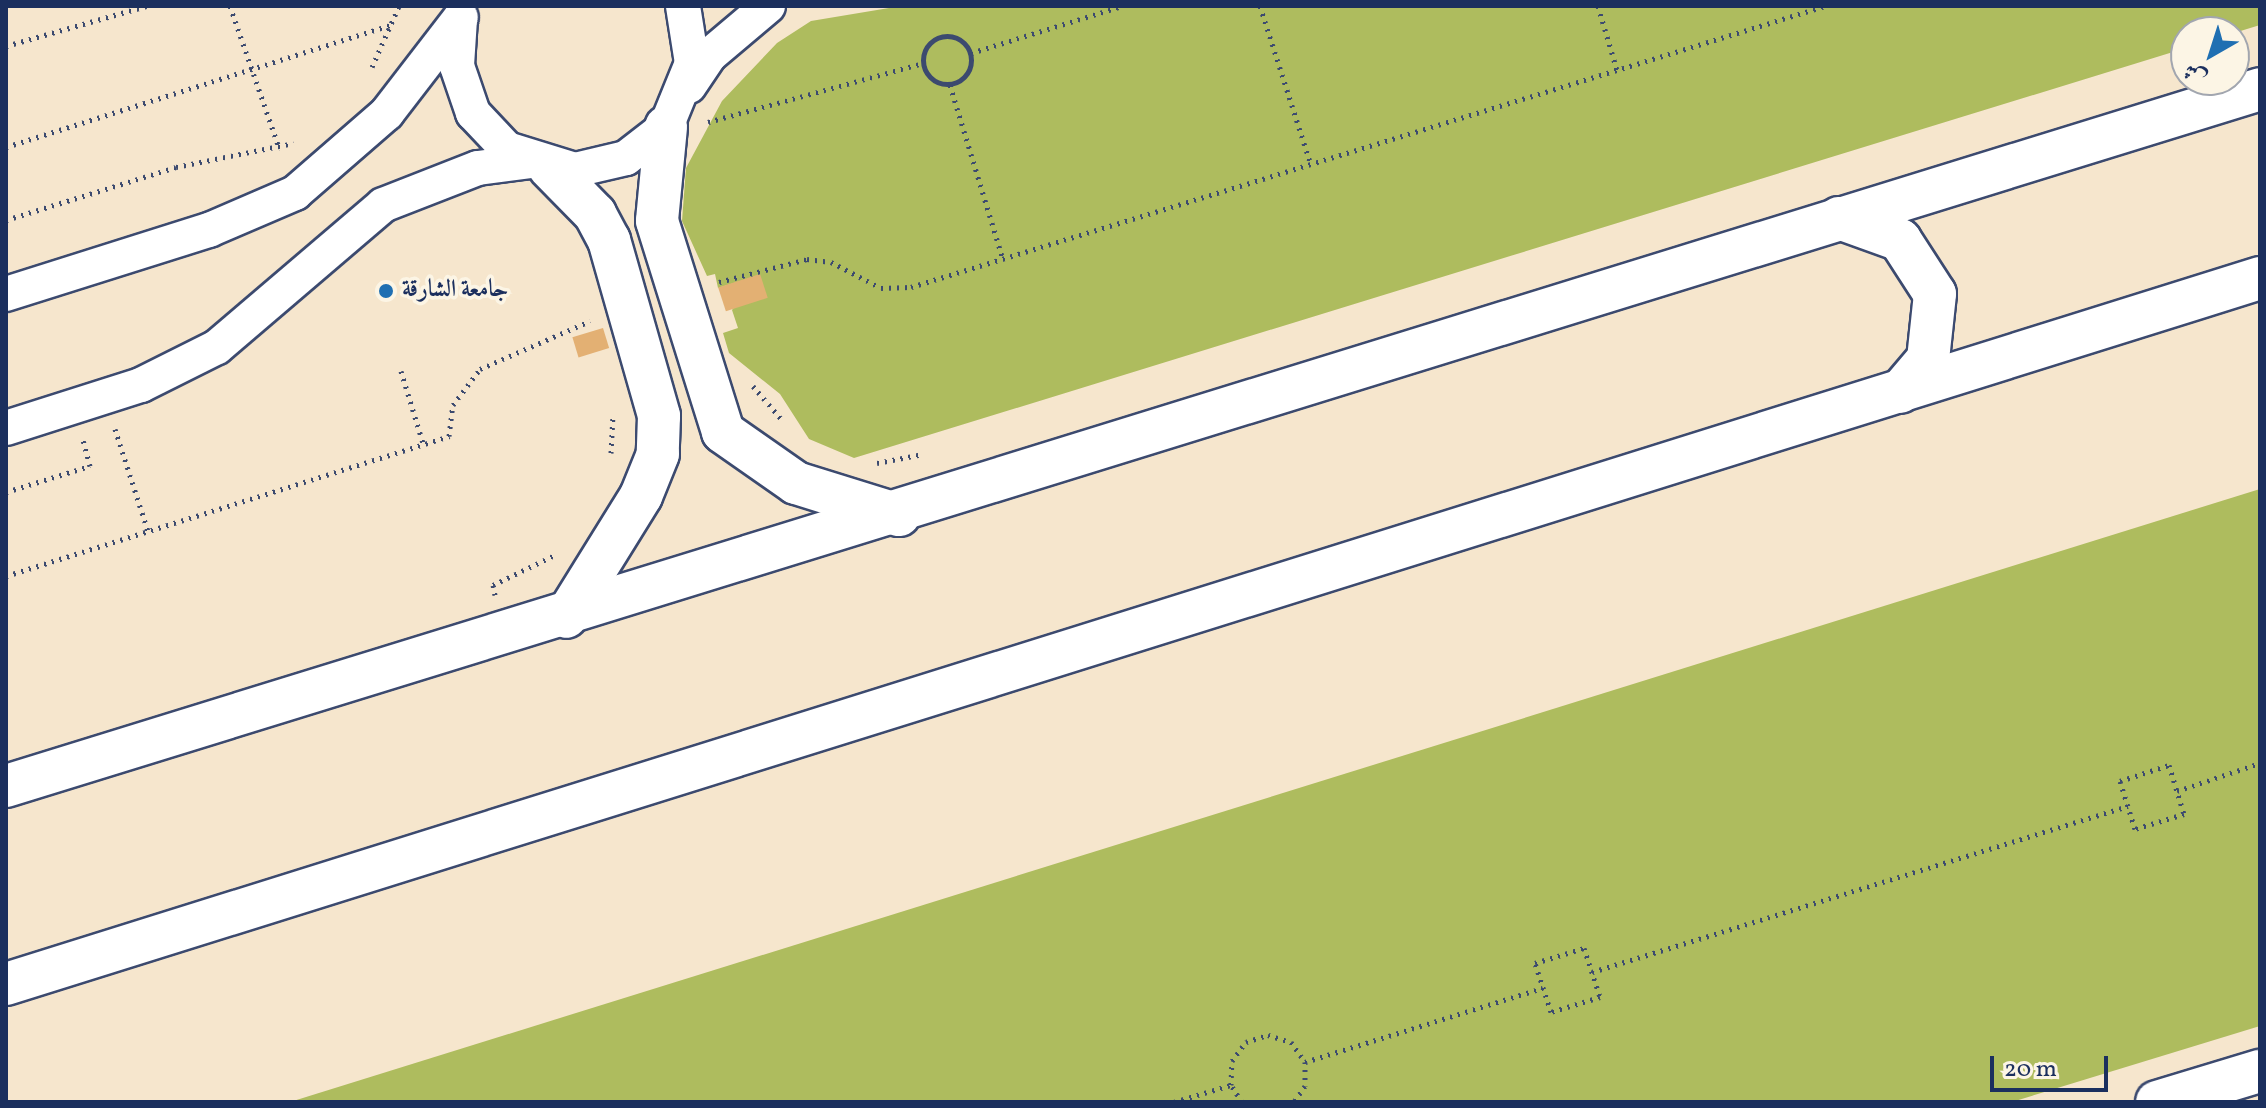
<!DOCTYPE html>
<html>
<head>
<meta charset="utf-8">
<style>
	body { margin:0 }
	#map { position:relative; width:2266px; height:1108px; overflow:hidden; background:#f6e6cd; font-family:Vollkorn,Amiri,serif }
	div>[style] { position:absolute }
	.green>* { inset:0; background:#aebc5e }
	.building>* { inset:0; background:#e3b073; transform-origin:0 0 }
	.path>* { height:5px; margin-top:-2.5px; transform-origin:0; background:repeating-linear-gradient(90deg,#3c4a6f 0 2px,transparent 0 8px) }
	.path>.ring { margin:-2.5px; padding:0; box-sizing:content-box; background:none; border:5px solid #3c4a6f; border-radius:50% }
	.roads { filter:drop-shadow(2px 0 #3c4a6f) drop-shadow(-2px 0 #3c4a6f) drop-shadow(0 2px #3c4a6f) drop-shadow(0 -2px #3c4a6f) }
	.minor>* { height:34px; margin:-17px; padding:0 17px; transform-origin:17px; border-radius:17px; background:#fff }
	.tertiary>* { height:42px; margin:-21px; padding:0 21px; transform-origin:21px; border-radius:21px; background:#fff }
	.dots>* { width:22px; height:22px; translate:-50% -50%; box-sizing:border-box; border:4px solid #fcf5e5; border-radius:50% }
	span { translate:-50% -50%; white-space:nowrap; text-align:center; line-height:1.15; -webkit-text-stroke:7px #fcf5e5; paint-order:stroke }
	.poi-label { font-size:24px; color:#1b2f5e; font-weight:700 }
	.left { translate:0 -50%; text-align:left }
	.frame { position:absolute; inset:0; border:8px solid #1b2f5e; pointer-events:none }
	.north { position:absolute; left:2170px; top:16px; width:80px; height:80px; box-sizing:border-box; background:#fcf5e5; border:2px solid #a2a6af; border-radius:50%; rotate:219deg; font-size:22px; font-weight:700; line-height:32px; text-align:center; color:#1b2f5e }
	.north::after { content:''; display:block; margin:auto; width:28px; height:36px; background:#1f6fb2; clip-path:polygon(50% 0,100% 100%,50% 72%,0 100%) }
	.scale { position:absolute; left:1990px; top:1056px; width:118px; height:36px; box-sizing:border-box; border:4px solid #1b2f5e; border-top:0; padding-left:10px; font-size:24px; line-height:28px; white-space:nowrap; color:#1b2f5e; -webkit-text-stroke:6px #fcf5e5; paint-order:stroke }
</style>
</head>
<body>
<div id="map">
	<div class="green">
		<i style="clip-path:polygon(901px 6px,2260px 6px,2260px 25px,2234px 33px,2186px 32px,2186px 48px,854px 458px,809px 439px,780px 394px,729px 353px,723px 333px,738px 328px,732px 310px,760px 275px,718px 288px,715px 274px,707px 276px,682px 221px,686px 168px,722px 101px,777px 43px,811px 21px)"></i>
		<i style="clip-path:polygon(2260px 489px,2260px 1026px,2012px 1102px,290px 1102px)"></i>
	</div>
	<div class="building">
		<i style="left:760px;top:274px;width:25px;height:44px;rotate:72deg"></i>
		<i style="left:603px;top:328px;width:21px;height:32px;rotate:73deg"></i>
	</div>
	<div class="path">
		<i style="left:230px;top:6px;width:152px;rotate:70.9deg"></i>
		<i style="left:1260px;top:6px;width:167px;rotate:72.2deg"></i>
		<i style="left:1598px;top:6px;width:67px;rotate:73.5deg"></i>
		<i class="ring" style="left:923px;top:36px;width:43px;height:43px"></i>
		<i style="left:6px;top:46px;width:146px;rotate:-15.9deg"></i>
		<i style="left:971px;top:53px;width:158px;rotate:-17.3deg"></i>
		<i style="left:372px;top:67px;width:67px;rotate:-66.1deg"></i>
		<i style="left:950px;top:85px;width:182px;rotate:73.1deg"></i>
		<i style="left:708px;top:122px;width:223px;rotate:-15.3deg"></i>
		<i style="left:6px;top:147px;width:403px;rotate:-17.6deg"></i>
		<i style="left:6px;top:220px;width:178px;rotate:-17.3deg"></i>
		<i style="left:176px;top:167px;width:120px;rotate:-11.5deg"></i>
		<i style="left:719px;top:282px;width:91px;rotate:-14.6deg"></i>
		<i style="left:807px;top:259px;width:24px;rotate:7deg"></i>
		<i style="left:831px;top:262px;width:56px;rotate:27.5deg"></i>
		<i style="left:881px;top:288px;width:30px;rotate:-2deg"></i>
		<i style="left:911px;top:287px;width:956px;rotate:-17.09deg"></i>
		<i style="left:401px;top:371px;width:75px;rotate:73deg"></i>
		<i style="left:753px;top:386px;width:46px;rotate:49.4deg"></i>
		<i style="left:115px;top:429px;width:107px;rotate:72.1deg"></i>
		<i style="left:611px;top:453px;width:38px;rotate:-87deg"></i>
		<i style="left:877px;top:463px;width:47px;rotate:-11.1deg"></i>
		<i style="left:6px;top:492px;width:88px;rotate:-17.2deg"></i>
		<i style="left:90px;top:466px;width:28px;rotate:-105deg"></i>
		<i style="left:6px;top:576px;width:465px;rotate:-17.5deg"></i>
		<i style="left:449px;top:436px;width:31px;rotate:-83deg"></i>
		<i style="left:453px;top:405px;width:45px;rotate:-53.1deg"></i>
		<i style="left:480px;top:369px;width:120px;rotate:-23.6deg"></i>
		<i style="left:495px;top:595px;width:10px;rotate:-101deg"></i>
		<i style="left:493px;top:585px;width:67px;rotate:-25.8deg"></i>
		<i style="left:2169px;top:765px;width:51px;rotate:73deg"></i>
		<i style="left:2184px;top:814px;width:51px;rotate:163deg"></i>
		<i style="left:2135px;top:829px;width:50px;rotate:-107.4deg"></i>
		<i style="left:2120px;top:781px;width:52px;rotate:-18.1deg"></i>
		<i style="left:2177px;top:791px;width:88px;rotate:-18.6deg"></i>
		<i style="left:1584px;top:948px;width:52px;rotate:71.9deg"></i>
		<i style="left:1600px;top:997px;width:51px;rotate:163deg"></i>
		<i style="left:1551px;top:1012px;width:52px;rotate:-108.1deg"></i>
		<i style="left:1535px;top:963px;width:51px;rotate:-17deg"></i>
		<i style="left:1592px;top:972px;width:561px;rotate:-17.21deg"></i>
		<i style="left:1305px;top:1062px;width:249px;rotate:-17.3deg"></i>
		<i style="left:1174px;top:1102px;width:59px;rotate:-16.6deg"></i>
		<i style="left:1242px;top:1102px;width:20px;rotate:-123deg"></i>
		<i style="left:1231px;top:1085px;width:24px;rotate:-88deg"></i>
		<i style="left:1232px;top:1061px;width:24px;rotate:-54deg"></i>
		<i style="left:1246px;top:1042px;width:23px;rotate:-18deg"></i>
		<i style="left:1268px;top:1035px;width:24px;rotate:17deg"></i>
		<i style="left:1291px;top:1042px;width:24px;rotate:55deg"></i>
		<i style="left:1305px;top:1062px;width:24px;rotate:90deg"></i>
		<i style="left:1305px;top:1086px;width:19px;rotate:125deg"></i>
	</div>
	<div class="roads">
		<div class="minor">
			<i style="left:460px;top:19px;width:47px;rotate:93.7deg"></i>
			<i style="left:457px;top:66px;width:50px;rotate:71.2deg"></i>
			<i style="left:473px;top:113px;width:50px;rotate:46.6deg"></i>
			<i style="left:507px;top:149px;width:71px;rotate:17.2deg"></i>
			<i style="left:575px;top:170px;width:52px;rotate:-13.2deg"></i>
			<i style="left:626px;top:158px;width:51px;rotate:-37.8deg"></i>
			<i style="left:666px;top:127px;width:69px;rotate:-67.9deg"></i>
			<i style="left:692px;top:63px;width:58px;rotate:-99deg"></i>
			<i style="left:689px;top:86px;width:37px;rotate:-56deg"></i>
			<i style="left:710px;top:55px;width:76px;rotate:-40.2deg"></i>
			<i style="left:6px;top:294px;width:213px;rotate:-17.5deg"></i>
			<i style="left:209px;top:230px;width:94px;rotate:-23.3deg"></i>
			<i style="left:295px;top:193px;width:122px;rotate:-41deg"></i>
			<i style="left:387px;top:113px;width:121px;rotate:-52.4deg"></i>
			<i style="left:6px;top:428px;width:142px;rotate:-17.7deg"></i>
			<i style="left:141px;top:385px;width:85px;rotate:-26.6deg"></i>
			<i style="left:217px;top:347px;width:218px;rotate:-40.5deg"></i>
			<i style="left:383px;top:205px;width:102px;rotate:-21.3deg"></i>
			<i style="left:478px;top:168px;width:52px;rotate:-7.7deg"></i>
		</div>
		<div class="tertiary">
			<i style="left:666px;top:127px;width:94px;rotate:95.5deg"></i>
			<i style="left:657px;top:221px;width:221px;rotate:72.6deg"></i>
			<i style="left:723px;top:432px;width:89px;rotate:34.9deg"></i>
			<i style="left:796px;top:483px;width:108px;rotate:17.3deg"></i>
			<i style="left:549px;top:167px;width:66px;rotate:45.6deg"></i>
			<i style="left:595px;top:214px;width:30px;rotate:62deg"></i>
			<i style="left:609px;top:240px;width:183px;rotate:74.1deg"></i>
			<i style="left:659px;top:416px;width:38px;rotate:92deg"></i>
			<i style="left:658px;top:454px;width:45px;rotate:112deg"></i>
			<i style="left:641px;top:496px;width:142px;rotate:121.8deg"></i>
			<i style="left:1839px;top:218px;width:65px;rotate:19.8deg"></i>
			<i style="left:1900px;top:240px;width:64px;rotate:57.1deg"></i>
			<i style="left:1935px;top:294px;width:65px;rotate:96.1deg"></i>
			<i style="left:1928px;top:359px;width:43px;rotate:130.3deg"></i>
			<i style="left:6px;top:786px;width:2359px;rotate:-17.18deg"></i>
			<i style="left:6px;top:984px;width:2362px;rotate:-17.39deg"></i>
			<i style="left:2157px;top:1102px;width:108px;rotate:-16.8deg"></i>
		</div>
	</div>
	<div class="dots">
		<i style="left:386px;top:291px;background:#1f6fb2"></i>
	</div>
	<div class="poi-label">
		<span class="left" style="left:402px;top:291px">جامعة الشارقة</span>
	</div>
	<div class="frame"></div>
	<div class="north">ش</div>
	<div class="scale">20 m</div>
</div>
</body>
</html>
